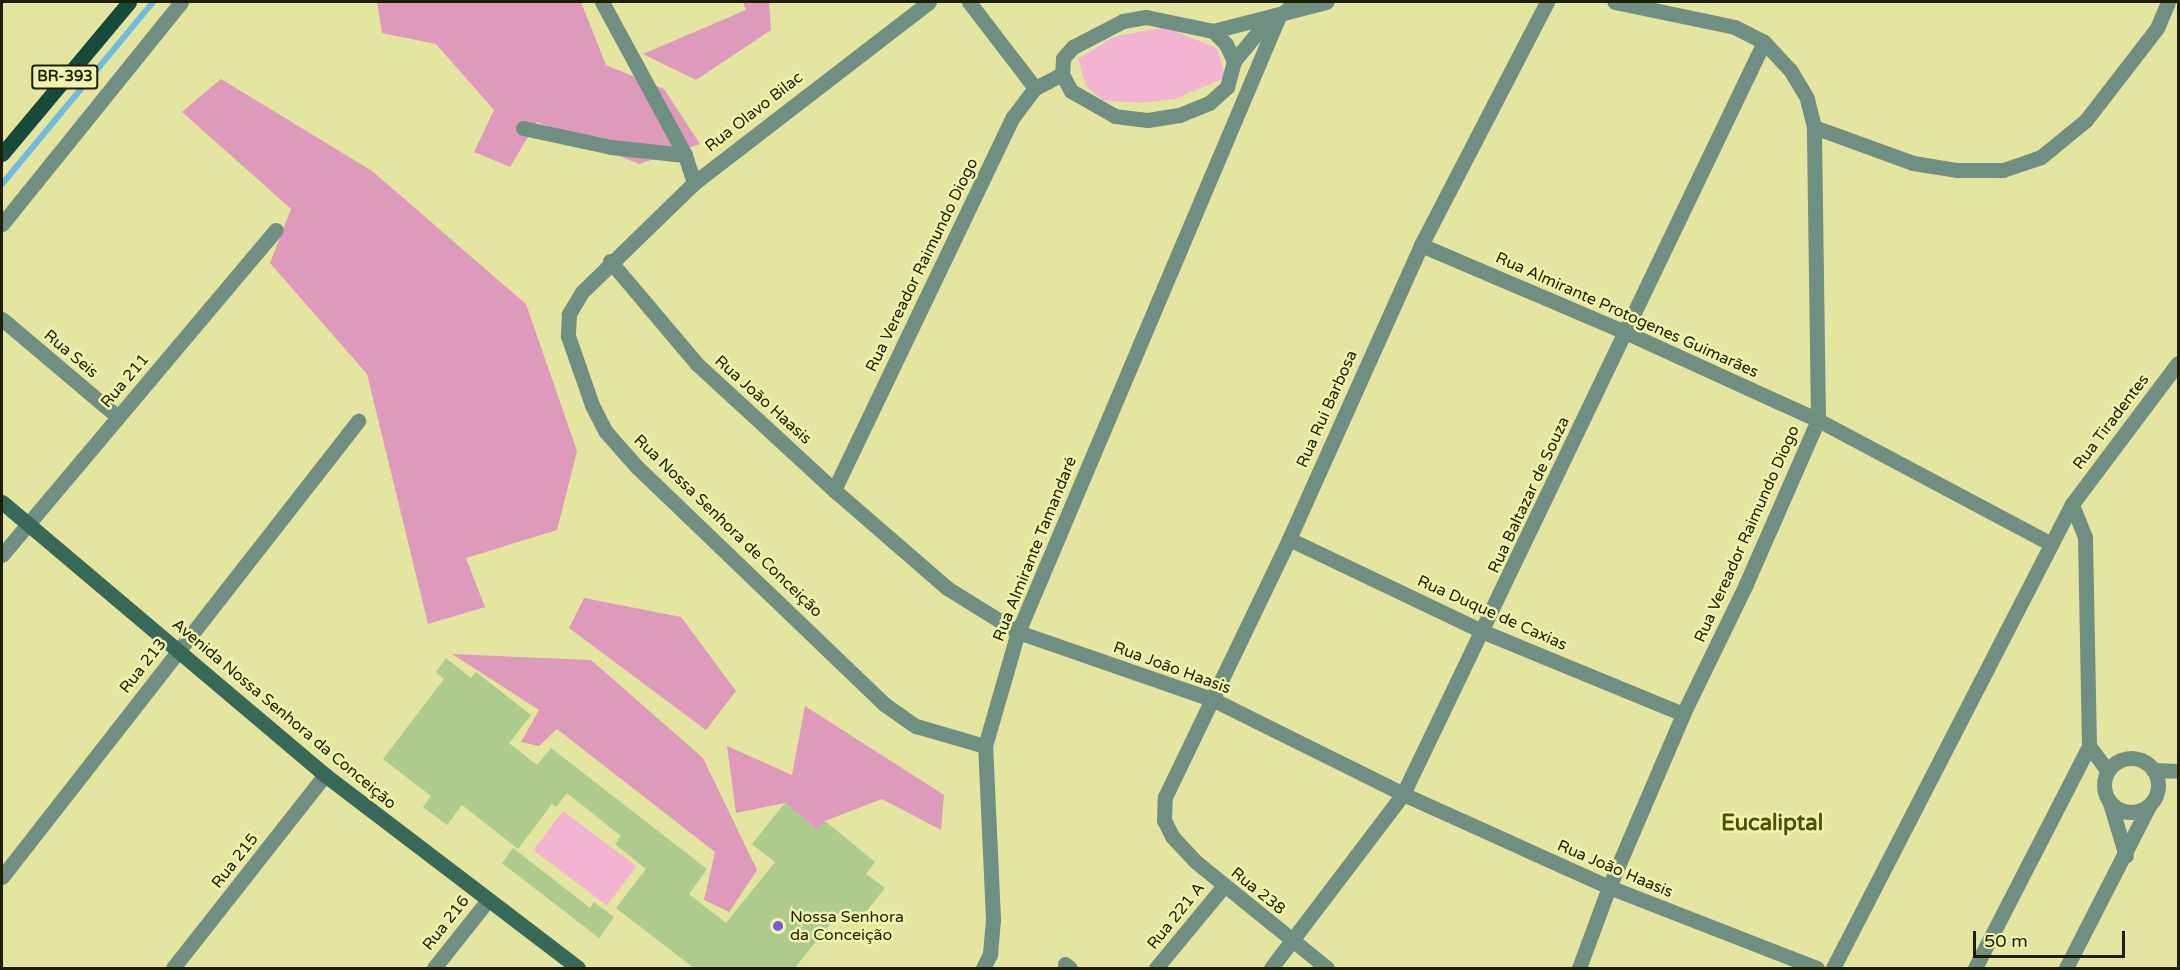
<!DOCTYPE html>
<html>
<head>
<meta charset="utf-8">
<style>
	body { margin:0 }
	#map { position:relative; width:2180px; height:970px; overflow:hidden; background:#e3e5a0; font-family:"Varela Round",sans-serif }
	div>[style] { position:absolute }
	.green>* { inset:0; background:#f3b4d1; transform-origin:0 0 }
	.forest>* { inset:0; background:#dd9aba }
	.stream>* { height:6px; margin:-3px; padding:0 3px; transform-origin:3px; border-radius:3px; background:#70bbde }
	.building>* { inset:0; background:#accb8d }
	.street>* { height:15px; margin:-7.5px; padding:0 7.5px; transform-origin:7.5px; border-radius:7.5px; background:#6f8f83 }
	.street>.ring { margin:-7.5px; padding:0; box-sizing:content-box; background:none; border:15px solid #6f8f83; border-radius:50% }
	.secondary>* { height:15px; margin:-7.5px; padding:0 7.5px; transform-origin:7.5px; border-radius:7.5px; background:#376858 }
	.primary>* { height:15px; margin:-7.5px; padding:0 7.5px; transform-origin:7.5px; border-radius:7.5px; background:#174a3b }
	.dots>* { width:16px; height:16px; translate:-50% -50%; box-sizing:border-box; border:3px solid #f0f3ad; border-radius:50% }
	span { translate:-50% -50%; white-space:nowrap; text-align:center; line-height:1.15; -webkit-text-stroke:5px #f0f3ad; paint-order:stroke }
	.shield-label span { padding:2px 4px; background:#f0f3ad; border:2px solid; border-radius:4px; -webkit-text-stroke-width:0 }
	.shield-label { font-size:15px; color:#1e1e03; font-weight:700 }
	.street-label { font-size:16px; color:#1e1e03 }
	.poi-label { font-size:16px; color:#1e1e03 }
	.left { translate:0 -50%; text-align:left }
	.district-label { font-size:22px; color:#504f03; font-weight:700 }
	.frame { position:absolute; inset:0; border:3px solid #1e1e03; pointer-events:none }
	.scale { position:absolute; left:1973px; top:931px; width:152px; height:27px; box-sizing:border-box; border:3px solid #1e1e03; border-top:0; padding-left:8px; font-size:18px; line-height:21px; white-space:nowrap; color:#1e1e03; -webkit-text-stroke:4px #f0f3ad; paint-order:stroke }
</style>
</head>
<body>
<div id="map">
	<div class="green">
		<i style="clip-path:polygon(1164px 27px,1217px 48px,1226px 77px,1175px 99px,1139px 103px,1103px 100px,1086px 86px,1078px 59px,1113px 37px)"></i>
		<i style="left:563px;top:811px;width:92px;height:49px;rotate:37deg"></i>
	</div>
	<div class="forest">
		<i style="clip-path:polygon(377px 2px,581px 2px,606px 65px,664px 89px,700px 144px,639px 164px,537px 122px,510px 167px,474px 152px,494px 110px,436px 44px,382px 33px)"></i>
		<i style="clip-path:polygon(743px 2px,769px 2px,771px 30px,696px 80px,643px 54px,746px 10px)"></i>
		<i style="clip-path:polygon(221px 79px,372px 171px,526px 304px,577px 451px,557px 530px,466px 558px,485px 607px,428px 624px,367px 374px,270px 263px,291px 209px,182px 112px)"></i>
		<i style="clip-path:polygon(584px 598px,681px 617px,736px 691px,706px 730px,569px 628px)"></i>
		<i style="clip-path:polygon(452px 654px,591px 660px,703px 758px,757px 870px,729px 912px,704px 900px,715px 852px,557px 729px,539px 746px,521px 742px,539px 710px)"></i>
		<i style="clip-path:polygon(805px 706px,944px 795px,941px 830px,882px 799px,825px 821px,818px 830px,785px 803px,736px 813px,727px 746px,792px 775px)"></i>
	</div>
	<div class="stream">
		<i style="left:2px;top:184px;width:236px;rotate:-50.3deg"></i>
	</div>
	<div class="building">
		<i style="clip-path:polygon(446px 658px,471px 678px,476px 672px,531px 715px,509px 743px,537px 765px,551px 748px,707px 869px,689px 894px,726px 923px,775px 862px,752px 844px,785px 803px,818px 830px,825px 821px,875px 862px,866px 874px,885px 888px,857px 923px,841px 910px,794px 969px,695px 969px,616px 908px,646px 869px,615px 844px,621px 836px,567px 793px,556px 807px,552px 804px,518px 849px,462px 805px,447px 825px,423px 807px,431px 796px,383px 759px,444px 679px,436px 672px)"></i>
		<i style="clip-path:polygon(513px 848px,590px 908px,594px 902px,614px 917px,599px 938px,502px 863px)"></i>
	</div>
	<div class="street">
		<i style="left:602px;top:2px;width:174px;rotate:61.5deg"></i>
		<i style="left:929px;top:2px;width:297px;rotate:142.4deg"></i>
		<i style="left:694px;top:183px;width:156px;rotate:135.8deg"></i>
		<i style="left:582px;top:292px;width:26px;rotate:121deg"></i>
		<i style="left:569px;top:314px;width:22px;rotate:93deg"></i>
		<i style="left:568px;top:336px;width:73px;rotate:70.8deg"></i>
		<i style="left:592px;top:405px;width:30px;rotate:63deg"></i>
		<i style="left:606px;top:432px;width:47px;rotate:48.5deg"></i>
		<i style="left:637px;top:467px;width:342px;rotate:43.8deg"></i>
		<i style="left:884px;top:704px;width:39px;rotate:35deg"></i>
		<i style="left:916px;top:726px;width:72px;rotate:16.2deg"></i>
		<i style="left:969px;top:2px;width:108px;rotate:52.5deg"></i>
		<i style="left:1268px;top:20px;width:53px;rotate:129.7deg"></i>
		<i style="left:1234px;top:61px;width:27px;rotate:105deg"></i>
		<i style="left:1227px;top:87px;width:24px;rotate:138deg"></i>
		<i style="left:1209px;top:103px;width:32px;rotate:158deg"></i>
		<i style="left:1179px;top:115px;width:32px;rotate:171deg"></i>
		<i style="left:1147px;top:120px;width:32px;rotate:-173deg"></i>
		<i style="left:1115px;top:116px;width:51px;rotate:-150.4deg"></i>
		<i style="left:1071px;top:91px;width:19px;rotate:-118deg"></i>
		<i style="left:1062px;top:74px;width:16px;rotate:-86deg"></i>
		<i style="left:1063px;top:58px;width:15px;rotate:-48deg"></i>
		<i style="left:1073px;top:47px;width:56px;rotate:-27.5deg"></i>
		<i style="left:1123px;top:21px;width:23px;rotate:-10deg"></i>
		<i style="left:1146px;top:17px;width:68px;rotate:11.8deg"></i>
		<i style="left:1213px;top:31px;width:117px;rotate:-14.4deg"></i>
		<i style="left:1213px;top:31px;width:18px;rotate:45deg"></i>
		<i style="left:1226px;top:44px;width:19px;rotate:65deg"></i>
		<i style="left:1814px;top:127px;width:105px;rotate:20deg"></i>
		<i style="left:1913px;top:163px;width:45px;rotate:9deg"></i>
		<i style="left:1957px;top:170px;width:46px"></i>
		<i style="left:2003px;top:170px;width:40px;rotate:-18.9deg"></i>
		<i style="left:2041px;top:157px;width:58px;rotate:-39.4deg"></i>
		<i style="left:2086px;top:120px;width:116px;rotate:-52.3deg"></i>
		<i style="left:2157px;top:28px;width:28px;rotate:-67deg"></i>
		<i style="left:523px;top:128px;width:90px;rotate:12.2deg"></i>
		<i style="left:611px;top:147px;width:74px;rotate:6.2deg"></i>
		<i style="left:685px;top:155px;width:29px;rotate:72deg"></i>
		<i style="left:2px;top:224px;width:285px;rotate:-51.1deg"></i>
		<i style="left:1421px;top:245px;width:222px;rotate:23.1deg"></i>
		<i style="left:1625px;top:332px;width:212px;rotate:24.5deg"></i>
		<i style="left:1818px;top:420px;width:264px;rotate:28deg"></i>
		<i style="left:610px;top:261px;width:135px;rotate:49.8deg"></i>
		<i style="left:697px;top:364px;width:186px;rotate:42.6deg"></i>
		<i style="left:834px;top:490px;width:150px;rotate:40.9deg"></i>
		<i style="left:947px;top:588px;width:84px;rotate:31.8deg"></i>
		<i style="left:1018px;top:632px;width:205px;rotate:19.1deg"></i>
		<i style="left:1212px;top:699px;width:213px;rotate:26.4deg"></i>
		<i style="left:1403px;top:794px;width:226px;rotate:24.3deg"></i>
		<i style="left:1609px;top:887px;width:223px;rotate:21.3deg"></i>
		<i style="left:2px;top:319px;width:152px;rotate:40.2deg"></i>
		<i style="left:834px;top:490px;width:414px;rotate:-64.4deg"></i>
		<i style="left:1013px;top:117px;width:36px;rotate:-53deg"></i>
		<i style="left:1035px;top:88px;width:30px;rotate:-27deg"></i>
		<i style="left:1289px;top:539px;width:216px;rotate:25.5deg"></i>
		<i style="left:1484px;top:632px;width:215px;rotate:22.4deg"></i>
		<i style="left:2px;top:555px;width:425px;rotate:-49.9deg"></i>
		<i style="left:2089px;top:746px;width:31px;rotate:53deg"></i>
		<i class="ring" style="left:2104px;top:758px;width:39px;height:39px"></i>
		<i style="left:2153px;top:770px;width:25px;rotate:2deg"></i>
		<i style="left:2110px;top:803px;width:55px;rotate:73.2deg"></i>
		<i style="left:2px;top:877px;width:579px;rotate:-52.02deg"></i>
		<i style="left:1065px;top:964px;width:6px;rotate:39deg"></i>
		<i style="left:173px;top:968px;width:246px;rotate:-51.8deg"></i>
		<i style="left:434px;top:968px;width:87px;rotate:-51.5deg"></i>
		<i style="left:983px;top:968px;width:16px;rotate:-63deg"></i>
		<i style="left:990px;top:954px;width:35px;rotate:-85deg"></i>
		<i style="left:993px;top:919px;width:173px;rotate:-92.6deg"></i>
		<i style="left:985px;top:746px;width:119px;rotate:-73.9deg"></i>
		<i style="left:1018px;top:632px;width:669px;rotate:-67.04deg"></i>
		<i style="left:1279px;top:16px;width:22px;rotate:-39deg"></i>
		<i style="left:1156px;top:968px;width:105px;rotate:-50.4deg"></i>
		<i style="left:1271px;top:968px;width:218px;rotate:-52.8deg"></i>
		<i style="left:1403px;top:794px;width:834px;rotate:-64.36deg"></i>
		<i style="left:1327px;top:968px;width:170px;rotate:-141deg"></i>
		<i style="left:1195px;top:861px;width:34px;rotate:-133deg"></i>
		<i style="left:1172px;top:836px;width:18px;rotate:-117deg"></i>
		<i style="left:1164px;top:820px;width:23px;rotate:-88deg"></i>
		<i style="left:1165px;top:797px;width:286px;rotate:-64.3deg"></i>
		<i style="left:1289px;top:539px;width:322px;rotate:-65.8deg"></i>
		<i style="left:1421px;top:245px;width:274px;rotate:-62.6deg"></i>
		<i style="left:1579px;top:968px;width:86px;rotate:-69.7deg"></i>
		<i style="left:1609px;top:887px;width:188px;rotate:-66.8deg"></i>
		<i style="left:1683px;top:714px;width:144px;rotate:-64.1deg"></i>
		<i style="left:1746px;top:584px;width:179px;rotate:-66.3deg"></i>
		<i style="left:1818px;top:420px;width:293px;rotate:-90.8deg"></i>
		<i style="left:1814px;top:127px;width:30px;rotate:-104deg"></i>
		<i style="left:1807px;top:98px;width:33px;rotate:-121deg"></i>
		<i style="left:1790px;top:70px;width:38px;rotate:-133deg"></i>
		<i style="left:1764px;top:42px;width:33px;rotate:-153deg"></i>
		<i style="left:1735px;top:27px;width:123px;rotate:-168.2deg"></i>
		<i style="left:1833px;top:968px;width:522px;rotate:-62.75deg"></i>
		<i style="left:2072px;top:504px;width:176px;rotate:-53.1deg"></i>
		<i style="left:1975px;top:968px;width:250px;rotate:-62.8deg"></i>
		<i style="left:2089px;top:746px;width:209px;rotate:-91.1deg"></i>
		<i style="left:2085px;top:537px;width:35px;rotate:-112deg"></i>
		<i style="left:2066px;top:968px;width:182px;rotate:-62.9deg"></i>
	</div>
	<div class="secondary">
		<i style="left:2px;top:502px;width:423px;rotate:40.2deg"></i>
		<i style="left:325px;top:775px;width:318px;rotate:37.3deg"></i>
	</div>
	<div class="primary">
		<i style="left:2px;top:154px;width:198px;rotate:-50.1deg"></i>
	</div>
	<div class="dots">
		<i style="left:778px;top:926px;background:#775cd6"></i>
	</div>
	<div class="shield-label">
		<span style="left:65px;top:77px">BR-393</span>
	</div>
	<div class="street-label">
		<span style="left:754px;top:112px;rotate:-38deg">Rua Olavo Bilac</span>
		<span style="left:922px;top:265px;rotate:-64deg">Rua Vereador Raimundo Diogo</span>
		<span style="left:1627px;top:315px;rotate:24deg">Rua Almirante Protogenes Guimarães</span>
		<span style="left:71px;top:354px;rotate:40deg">Rua Seis</span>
		<span style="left:125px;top:381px;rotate:-50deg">Rua 211</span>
		<span style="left:763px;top:400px;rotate:42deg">Rua João Haasis</span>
		<span style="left:1327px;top:409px;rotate:-66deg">Rua Rui Barbosa</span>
		<span style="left:2111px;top:422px;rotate:-53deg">Rua Tiradentes</span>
		<span style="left:1529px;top:495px;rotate:-65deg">Rua Baltazar de Souza</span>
		<span style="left:728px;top:526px;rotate:44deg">Rua Nossa Senhora de Conceição</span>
		<span style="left:1747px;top:534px;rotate:-66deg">Rua Vereador Raimundo Diogo</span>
		<span style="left:1035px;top:549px;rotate:-68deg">Rua Almirante Tamandaré</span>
		<span style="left:1492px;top:613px;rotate:24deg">Rua Duque de Caxias</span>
		<span style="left:143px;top:666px;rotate:-52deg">Rua 213</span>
		<span style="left:1172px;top:668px;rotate:20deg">Rua João Haasis</span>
		<span style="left:284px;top:714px;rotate:40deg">Avenida Nossa Senhora da Conceição</span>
		<span style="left:235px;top:861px;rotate:-52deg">Rua 215</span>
		<span style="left:1615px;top:869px;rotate:23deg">Rua João Haasis</span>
		<span style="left:1258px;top:891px;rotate:39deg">Rua 238</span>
		<span style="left:1176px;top:916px;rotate:-51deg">Rua 221 A</span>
		<span style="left:446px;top:923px;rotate:-52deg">Rua 216</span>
	</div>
	<div class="poi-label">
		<span class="left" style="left:790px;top:926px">Nossa Senhora<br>da Conceição</span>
	</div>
	<div class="district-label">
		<span style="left:1772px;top:824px">Eucaliptal</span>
	</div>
	<div class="frame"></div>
	<div class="scale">50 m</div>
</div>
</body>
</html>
